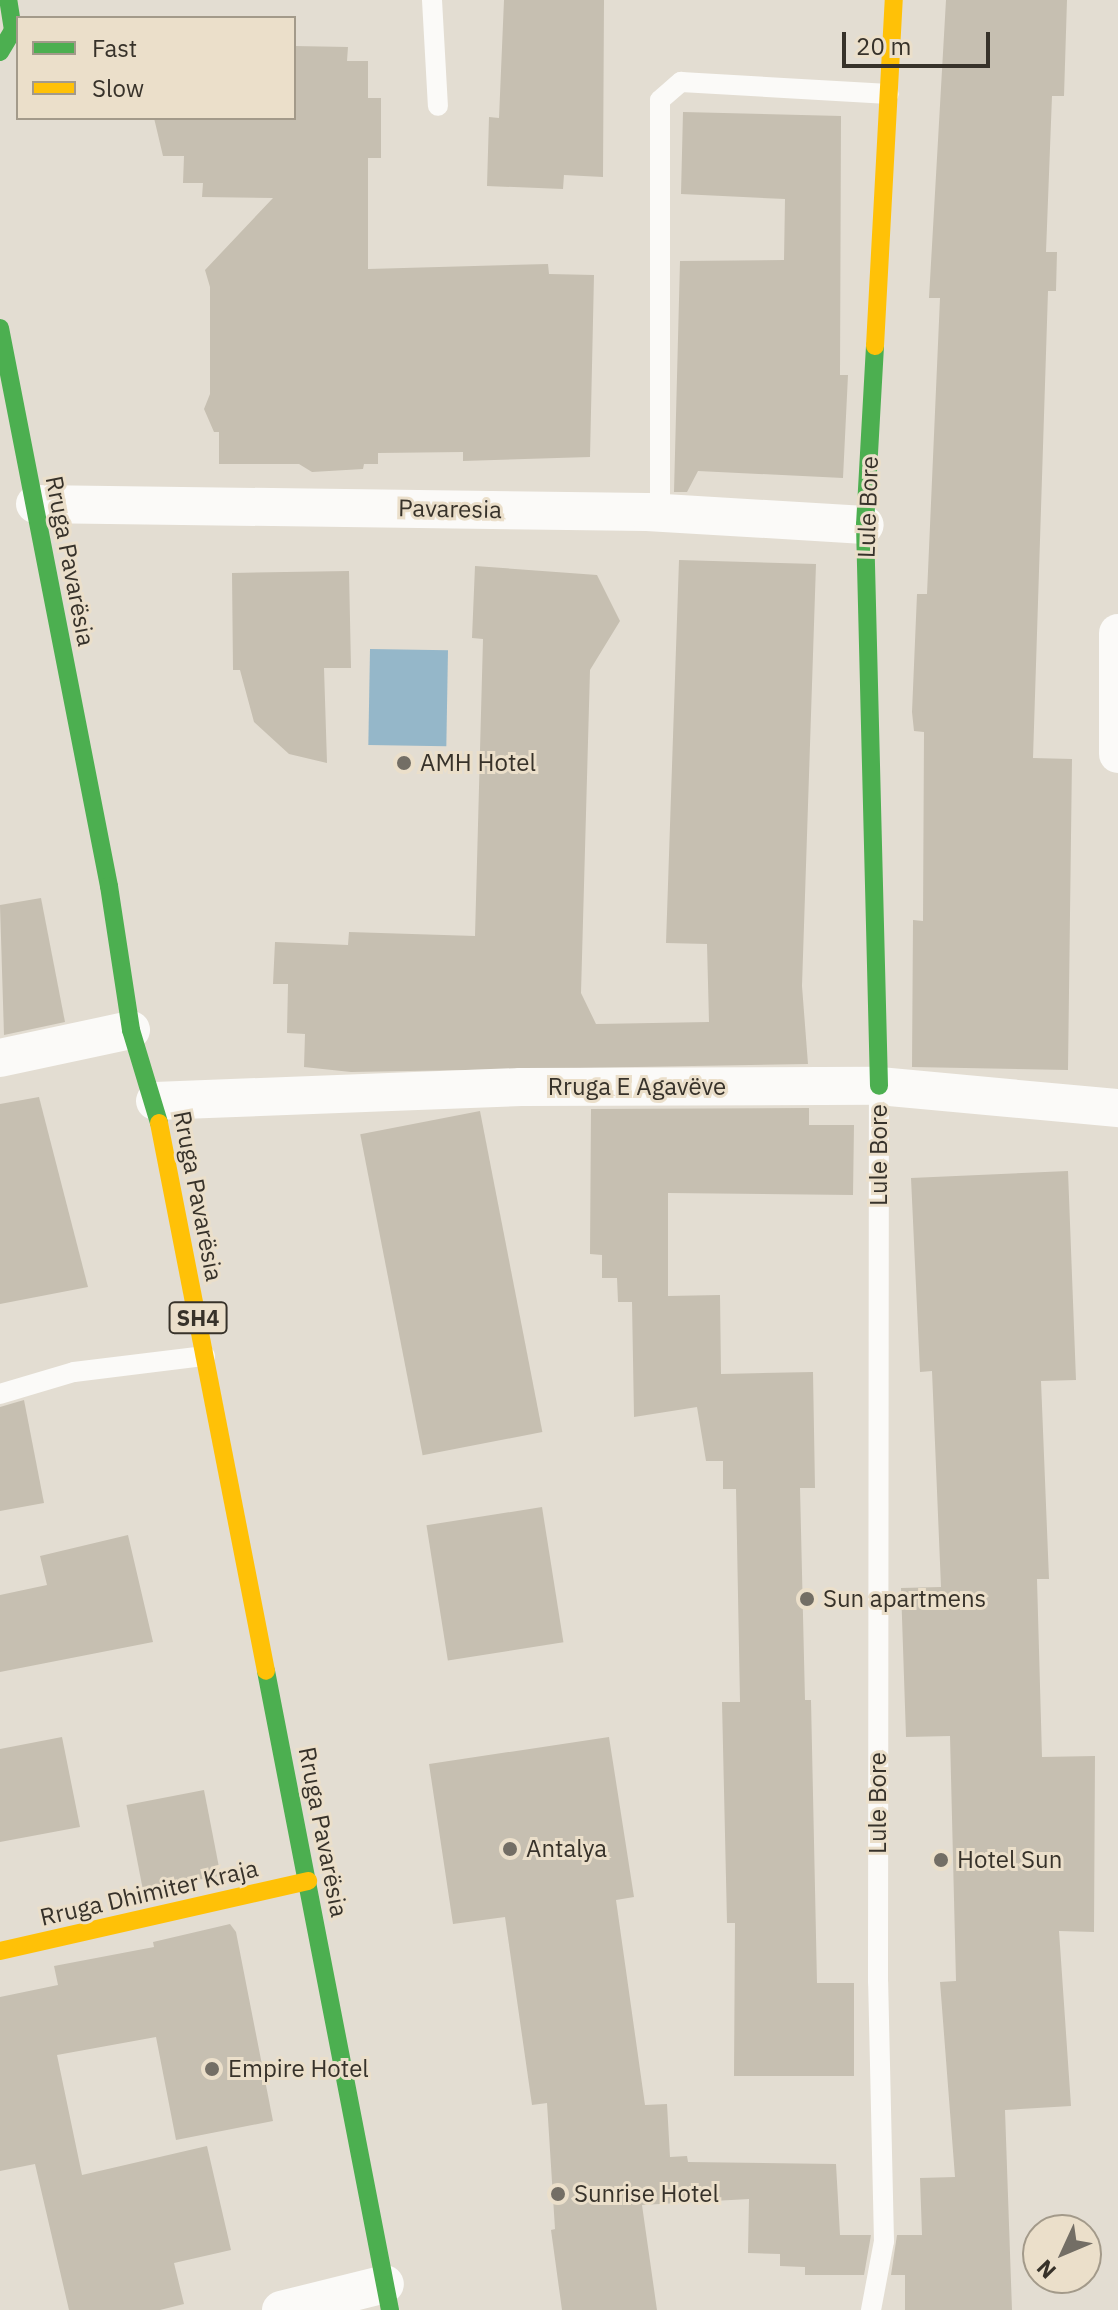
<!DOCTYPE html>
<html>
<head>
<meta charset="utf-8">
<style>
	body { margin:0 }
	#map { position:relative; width:1118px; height:2310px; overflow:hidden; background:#e3ddd2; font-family:"IBM Plex Sans",sans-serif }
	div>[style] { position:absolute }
	.water>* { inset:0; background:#95b7c9; transform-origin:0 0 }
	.building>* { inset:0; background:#c6bfb1; transform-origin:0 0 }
	.lane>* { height:20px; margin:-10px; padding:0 10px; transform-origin:10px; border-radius:10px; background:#fbfaf8 }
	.street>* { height:38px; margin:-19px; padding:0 19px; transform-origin:19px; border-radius:19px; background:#fbfaf8 }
	.fast>* { height:18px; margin:-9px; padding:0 9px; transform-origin:9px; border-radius:9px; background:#4caf50 }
	.slow>* { height:18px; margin:-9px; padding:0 9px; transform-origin:9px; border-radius:9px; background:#ffc107 }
	.dots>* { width:22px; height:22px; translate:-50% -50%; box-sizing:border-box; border:4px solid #ebdfca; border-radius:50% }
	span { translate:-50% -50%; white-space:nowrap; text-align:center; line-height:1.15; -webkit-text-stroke:6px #ebdfca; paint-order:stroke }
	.shield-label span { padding:2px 6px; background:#ebdfca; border:2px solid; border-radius:6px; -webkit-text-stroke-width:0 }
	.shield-label { font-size:22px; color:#37322a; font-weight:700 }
	.street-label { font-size:24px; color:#37322a }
	.poi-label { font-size:24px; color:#37322a }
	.left { translate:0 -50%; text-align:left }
	.legend { position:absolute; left:16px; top:16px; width:280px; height:104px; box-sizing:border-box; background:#ebdfca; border:2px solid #a39a8a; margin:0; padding:10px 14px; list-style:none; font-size:24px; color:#37322a }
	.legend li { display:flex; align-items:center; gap:16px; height:40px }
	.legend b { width:40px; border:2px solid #a39a8a }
	.north { position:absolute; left:1022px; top:2214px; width:80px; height:80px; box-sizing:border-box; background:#ebdfca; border:2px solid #a39a8a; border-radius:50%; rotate:226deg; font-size:22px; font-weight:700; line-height:32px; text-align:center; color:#37322a }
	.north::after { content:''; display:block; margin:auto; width:28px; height:36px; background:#736e65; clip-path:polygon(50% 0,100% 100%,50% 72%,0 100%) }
	.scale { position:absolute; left:842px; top:32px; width:148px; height:36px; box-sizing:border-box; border:4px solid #37322a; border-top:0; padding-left:10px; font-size:24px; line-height:28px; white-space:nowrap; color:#37322a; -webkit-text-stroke:6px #ebdfca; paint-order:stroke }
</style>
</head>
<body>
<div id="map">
	<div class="water">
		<i style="left:370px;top:649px;width:78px;height:96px;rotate:1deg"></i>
	</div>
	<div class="building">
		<i style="clip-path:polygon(504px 0,604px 0,603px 177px,564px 175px,563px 189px,487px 186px,489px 117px,499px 118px)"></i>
		<i style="clip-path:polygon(946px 0,1067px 0,1064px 96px,1052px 96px,1046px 252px,1057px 252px,1056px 291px,1048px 291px,1033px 758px,1072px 759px,1068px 1070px,912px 1067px,913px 920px,923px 921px,924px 732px,914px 731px,912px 712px,917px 594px,927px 594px,940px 298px,929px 298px)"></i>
		<i style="clip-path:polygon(294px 46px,348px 47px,347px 61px,368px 61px,368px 98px,381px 98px,381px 158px,368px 158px,368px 269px,548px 264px,549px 274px,594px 275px,590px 457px,463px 461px,463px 452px,378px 453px,378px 464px,364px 464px,363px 469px,312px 472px,299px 464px,219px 464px,219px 432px,214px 432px,204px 409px,210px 394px,210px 287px,205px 270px,273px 198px,202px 197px,203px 183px,183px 183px,184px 156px,163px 156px,154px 118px,294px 118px)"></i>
		<i style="clip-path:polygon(683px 112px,841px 116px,840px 375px,848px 375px,843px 478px,698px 471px,687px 492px,674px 492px,680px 261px,784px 260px,785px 199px,681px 194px)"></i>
		<i style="clip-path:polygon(679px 560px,816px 564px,802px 986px,808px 1064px,351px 1072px,304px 1067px,305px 1034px,287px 1033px,288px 984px,273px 984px,275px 942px,348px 945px,349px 932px,475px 936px,483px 639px,472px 638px,475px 566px,597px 575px,620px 621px,590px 670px,581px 993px,596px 1024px,709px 1022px,707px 944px,666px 943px)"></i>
		<i style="clip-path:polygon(349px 571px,351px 668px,324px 668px,327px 763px,289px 754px,254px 722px,240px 670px,233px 670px,232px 573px)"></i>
		<i style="clip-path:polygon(41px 898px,65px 1022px,4px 1035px,0 905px)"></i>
		<i style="clip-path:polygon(39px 1097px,88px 1287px,0 1304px,0 1104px)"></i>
		<i style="clip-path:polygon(809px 1108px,809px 1125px,854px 1125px,853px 1195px,668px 1193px,668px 1296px,720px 1295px,721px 1374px,813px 1372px,815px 1488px,800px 1488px,805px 1700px,811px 1700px,817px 1983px,854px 1983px,854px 2076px,734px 2076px,735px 1923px,727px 1923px,722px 1702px,740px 1702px,736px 1489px,723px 1489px,723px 1461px,706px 1461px,697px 1407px,634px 1417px,632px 1302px,618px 1302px,617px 1278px,602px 1278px,602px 1255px,590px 1254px,591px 1109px)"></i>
		<i style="left:480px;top:1111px;width:327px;height:122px;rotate:79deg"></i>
		<i style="clip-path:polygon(1068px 1171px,1076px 1380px,1041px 1381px,1049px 1579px,1037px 1579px,1042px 1757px,1095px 1756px,1094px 1932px,1059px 1931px,1071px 2106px,1005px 2110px,1012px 2310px,905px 2310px,905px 2275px,891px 2275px,897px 2235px,922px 2235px,920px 2178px,955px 2177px,940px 1982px,956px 1981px,950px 1736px,906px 1737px,901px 1588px,941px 1587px,932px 1371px,920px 1372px,911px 1178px)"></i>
		<i style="clip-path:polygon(24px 1400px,44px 1503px,0 1511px,0 1407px)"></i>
		<i style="left:542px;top:1507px;width:137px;height:117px;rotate:81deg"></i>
		<i style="clip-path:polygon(128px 1535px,153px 1642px,0 1672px,0 1595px,47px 1585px,40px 1556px)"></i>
		<i style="clip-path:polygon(62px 1737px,80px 1827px,0 1842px,0 1749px)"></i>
		<i style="clip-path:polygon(609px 1737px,634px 1897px,616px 1900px,645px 2105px,667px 2104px,670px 2157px,687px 2156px,688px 2162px,836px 2164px,840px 2235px,871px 2235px,864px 2275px,805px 2275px,805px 2267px,780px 2266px,780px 2254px,748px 2253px,749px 2199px,642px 2205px,657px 2310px,562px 2310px,551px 2230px,555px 2229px,547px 2103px,532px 2105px,505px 1917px,453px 1924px,429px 1764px)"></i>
		<i style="left:204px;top:1790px;width:87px;height:79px;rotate:79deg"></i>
		<i style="clip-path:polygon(230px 1924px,236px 1932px,273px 2121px,176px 2140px,156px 2037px,57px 2055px,82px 2175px,207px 2146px,231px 2250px,174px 2263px,184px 2304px,160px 2310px,69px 2310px,35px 2164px,0 2171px,0 1997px,58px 1985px,54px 1966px,154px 1947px,153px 1942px)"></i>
	</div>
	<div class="lane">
		<i style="left:432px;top:0;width:106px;rotate:86.8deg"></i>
		<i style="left:660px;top:513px;width:413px;rotate:-90deg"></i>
		<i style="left:660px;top:100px;width:28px;rotate:-41deg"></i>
		<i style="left:681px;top:82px;width:208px;rotate:3.3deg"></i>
		<i style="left:0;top:1394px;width:77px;rotate:-16.6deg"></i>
		<i style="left:74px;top:1372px;width:132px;rotate:-7deg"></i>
		<i style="left:871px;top:2310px;width:70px;rotate:-79.3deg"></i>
		<i style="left:884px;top:2241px;width:259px;rotate:-91.3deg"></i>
		<i style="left:878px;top:1982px;width:896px;rotate:-89.94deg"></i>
	</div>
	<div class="street">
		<i style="left:35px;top:504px;width:612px;rotate:0.75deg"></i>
		<i style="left:647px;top:512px;width:218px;rotate:3.4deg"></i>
		<i style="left:1118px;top:633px;width:121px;rotate:90deg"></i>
		<i style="left:0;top:1058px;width:134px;rotate:-12.1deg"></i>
		<i style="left:155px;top:1101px;width:366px;rotate:-2.2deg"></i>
		<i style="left:521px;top:1087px;width:358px;rotate:-0.2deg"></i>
		<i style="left:879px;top:1086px;width:240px;rotate:5.3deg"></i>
		<i style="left:281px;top:2310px;width:107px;rotate:-14deg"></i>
	</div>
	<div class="fast">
		<i style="left:0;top:52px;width:26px;rotate:-59deg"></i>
		<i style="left:13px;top:30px;width:30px;rotate:-99deg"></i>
		<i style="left:0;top:328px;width:569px;rotate:78.95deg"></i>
		<i style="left:109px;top:886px;width:146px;rotate:81.3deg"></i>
		<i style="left:131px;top:1030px;width:97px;rotate:73.2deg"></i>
		<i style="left:875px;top:346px;width:179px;rotate:93.2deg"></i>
		<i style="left:865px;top:525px;width:561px;rotate:88.57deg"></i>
		<i style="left:266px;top:1671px;width:651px;rotate:79.02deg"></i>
	</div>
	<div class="slow">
		<i style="left:875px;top:346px;width:347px;rotate:-86.9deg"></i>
		<i style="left:159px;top:1123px;width:558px;rotate:78.95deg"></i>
		<i style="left:0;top:1951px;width:316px;rotate:-12.8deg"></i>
	</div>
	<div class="dots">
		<i style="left:404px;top:763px;background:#736e65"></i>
		<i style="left:807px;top:1599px;background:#736e65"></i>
		<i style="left:510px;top:1849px;background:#736e65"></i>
		<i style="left:941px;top:1860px;background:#736e65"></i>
		<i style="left:212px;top:2069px;background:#736e65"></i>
		<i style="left:558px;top:2194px;background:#736e65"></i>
	</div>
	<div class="shield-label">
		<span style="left:198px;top:1318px">SH4</span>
	</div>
	<div class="street-label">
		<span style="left:868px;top:507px;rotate:-88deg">Lule Bore</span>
		<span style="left:450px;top:509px;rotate:1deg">Pavaresia</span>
		<span style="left:70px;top:561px;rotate:79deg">Rruga Pavarësia</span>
		<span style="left:637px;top:1087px">Rruga E Agavëve</span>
		<span style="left:879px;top:1155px;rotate:-90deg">Lule Bore</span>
		<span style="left:198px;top:1196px;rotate:79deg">Rruga Pavarësia</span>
		<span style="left:878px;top:1803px;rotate:-90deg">Lule Bore</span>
		<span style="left:323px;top:1832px;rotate:79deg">Rruga Pavarësia</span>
		<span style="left:149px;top:1893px;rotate:-13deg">Rruga Dhimiter Kraja</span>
	</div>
	<div class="poi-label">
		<span class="left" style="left:420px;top:763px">AMH Hotel</span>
		<span class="left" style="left:823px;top:1599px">Sun apartmens</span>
		<span class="left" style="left:526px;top:1849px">Antalya</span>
		<span class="left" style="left:957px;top:1860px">Hotel Sun</span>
		<span class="left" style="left:228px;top:2069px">Empire Hotel</span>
		<span class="left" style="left:574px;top:2194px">Sunrise Hotel</span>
	</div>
	<ul class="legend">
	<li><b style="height:10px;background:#4caf50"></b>Fast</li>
	<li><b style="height:10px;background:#ffc107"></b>Slow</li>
	</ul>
	<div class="north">N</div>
	<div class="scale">20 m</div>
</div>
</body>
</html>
